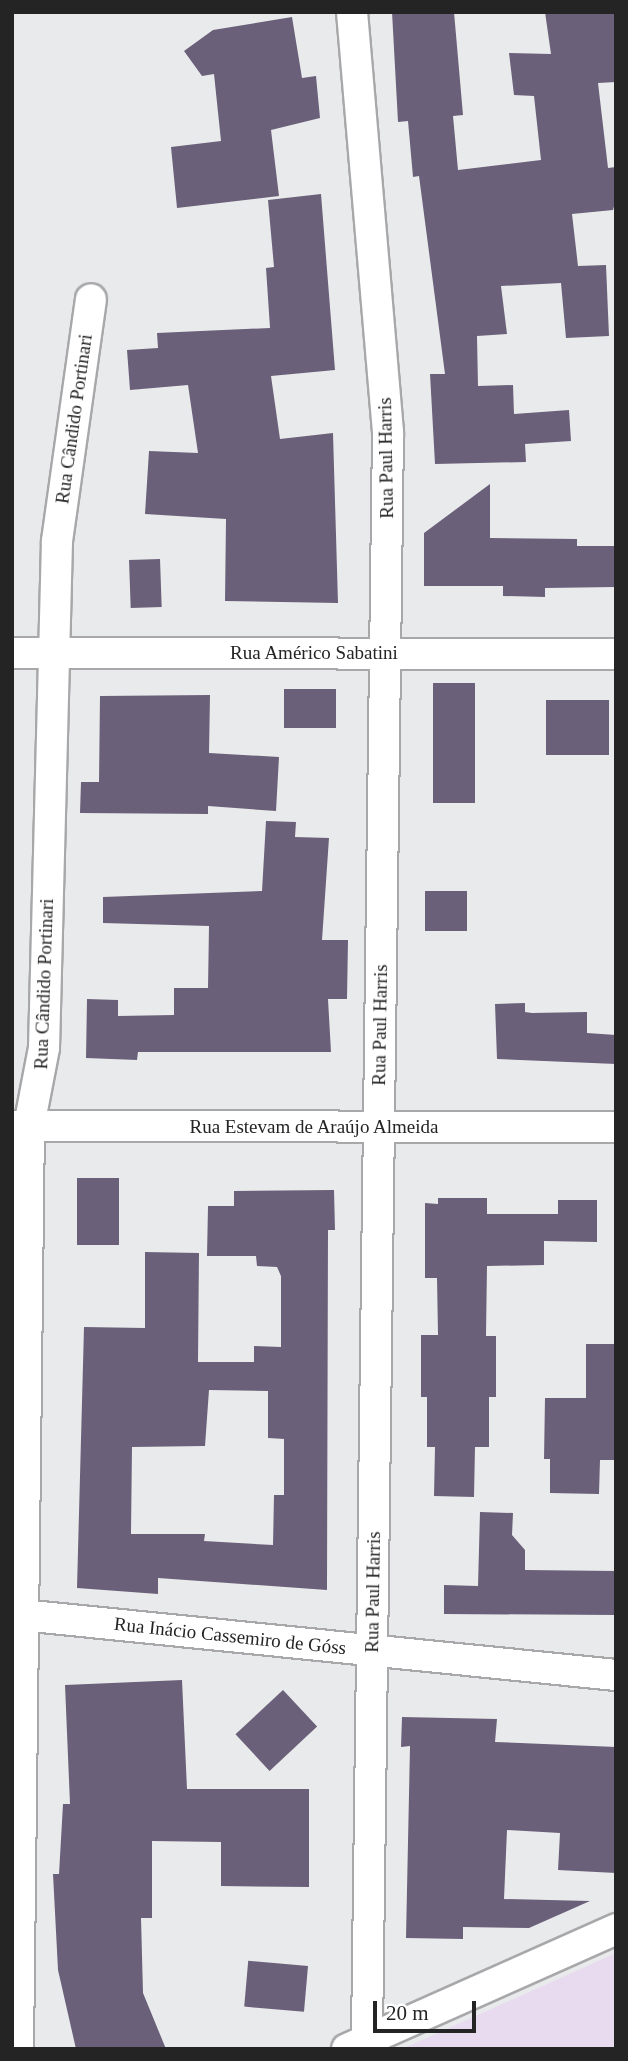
<!DOCTYPE html>
<html>
<head>
<meta charset="utf-8">
<style>
	body { margin:0 }
	#map { position:relative; width:628px; height:2061px; overflow:hidden; background:#e9eaec; font-family:Georgia,serif }
	div>[style] { position:absolute }
	.education>* { inset:0; background:#e8dbef }
	.building>* { inset:0; background:#6b6079; transform-origin:0 0 }
	.roads { filter:drop-shadow(2px 0 #a8a8aa) drop-shadow(-2px 0 #a8a8aa) drop-shadow(0 2px #a8a8aa) drop-shadow(0 -2px #a8a8aa) }
	.street>* { height:30px; margin:-15px; padding:0 15px; transform-origin:15px; border-radius:15px; background:#fff }
	span { translate:-50% -50%; white-space:nowrap; text-align:center; line-height:1.15; -webkit-text-stroke:7px #fff; paint-order:stroke }
	.street-label { font-size:19px; color:#242424 }
	.frame { position:absolute; inset:0; border:14px solid #242424; pointer-events:none }
	.scale { position:absolute; left:373px; top:2001px; width:103px; height:32px; box-sizing:border-box; border:4px solid #242424; border-top:0; padding-left:9px; font-size:21px; line-height:24px; white-space:nowrap; color:#242424; -webkit-text-stroke:5px #fff; paint-order:stroke }
</style>
</head>
<body>
<div id="map">
	<div class="education">
		<i style="clip-path:polygon(616px 1953px,616px 2049px,402px 2049px)"></i>
	</div>
	<div class="building">
		<i style="clip-path:polygon(392px 12px,454px 12px,463px 115px,453px 116px,458px 170px,541px 160px,534px 96px,514px 95px,509px 53px,551px 54px,545px 12px,616px 12px,616px 82px,598px 83px,608px 168px,616px 167px,616px 199px,613px 210px,572px 214px,578px 266px,606px 265px,609px 336px,566px 338px,561px 283px,501px 286px,507px 334px,477px 336px,478px 386px,513px 385px,514px 414px,569px 410px,571px 441px,525px 444px,526px 462px,435px 464px,430px 374px,445px 374px,419px 176px,413px 177px,408px 121px,398px 122px)"></i>
		<i style="clip-path:polygon(292px 17px,302px 78px,316px 76px,320px 118px,271px 130px,279px 196px,177px 208px,171px 147px,221px 141px,214px 74px,202px 76px,184px 51px,213px 30px)"></i>
		<i style="clip-path:polygon(321px 194px,335px 370px,271px 376px,280px 439px,333px 433px,338px 603px,225px 601px,226px 519px,145px 514px,149px 451px,198px 453px,188px 385px,130px 390px,127px 350px,158px 348px,157px 333px,270px 328px,266px 268px,274px 267px,268px 200px)"></i>
		<i style="clip-path:polygon(490px 484px,490px 538px,577px 539px,577px 546px,616px 546px,616px 587px,545px 588px,545px 597px,503px 596px,503px 586px,424px 586px,424px 533px)"></i>
		<i style="left:160px;top:559px;width:48px;height:31px;rotate:88deg"></i>
		<i style="left:475px;top:683px;width:120px;height:42px;rotate:90deg"></i>
		<i style="left:284px;top:689px;width:52px;height:39px"></i>
		<i style="clip-path:polygon(210px 695px,209px 753px,279px 757px,276px 811px,208px 806px,208px 814px,80px 813px,81px 782px,99px 782px,100px 696px)"></i>
		<i style="left:609px;top:700px;width:55px;height:63px;rotate:90deg"></i>
		<i style="clip-path:polygon(266px 821px,296px 822px,295px 837px,329px 838px,322px 940px,348px 940px,347px 999px,328px 999px,331px 1052px,138px 1052px,137px 1060px,86px 1058px,87px 999px,118px 1000px,118px 1016px,174px 1015px,174px 988px,208px 988px,209px 926px,103px 923px,103px 897px,262px 891px)"></i>
		<i style="left:425px;top:891px;width:42px;height:40px"></i>
		<i style="clip-path:polygon(525px 1003px,525px 1012px,532px 1013px,587px 1012px,587px 1033px,616px 1035px,616px 1064px,497px 1059px,495px 1004px)"></i>
		<i style="left:77px;top:1178px;width:42px;height:67px"></i>
		<i style="clip-path:polygon(evenodd,334px 1190px,335px 1230px,328px 1230px,327px 1590px,158px 1578px,158px 1594px,77px 1588px,84px 1327px,145px 1328px,145px 1252px,199px 1253px,198px 1362px,254px 1362px,254px 1346px,281px 1347px,281px 1276px,277px 1267px,257px 1266px,256px 1256px,207px 1256px,208px 1206px,234px 1206px,234px 1191px,334px 1190px,209px 1390px,268px 1391px,268px 1438px,284px 1439px,284px 1495px,274px 1495px,273px 1545px,204px 1541px,205px 1534px,131px 1534px,132px 1447px,205px 1446px,209px 1390px)"></i>
		<i style="clip-path:polygon(438px 1198px,487px 1198px,487px 1214px,558px 1214px,558px 1200px,597px 1200px,597px 1242px,544px 1241px,544px 1265px,487px 1266px,486px 1336px,496px 1336px,496px 1397px,489px 1397px,489px 1447px,475px 1447px,474px 1497px,434px 1496px,435px 1447px,427px 1447px,427px 1397px,421px 1397px,421px 1335px,438px 1335px,437px 1278px,425px 1278px,425px 1203px,438px 1204px)"></i>
		<i style="clip-path:polygon(586px 1344px,616px 1344px,616px 1460px,600px 1460px,599px 1494px,550px 1493px,550px 1459px,544px 1459px,545px 1398px,586px 1398px)"></i>
		<i style="clip-path:polygon(480px 1512px,513px 1513px,512px 1535px,525px 1550px,525px 1570px,616px 1571px,616px 1615px,444px 1614px,444px 1585px,478px 1586px)"></i>
		<i style="clip-path:polygon(182px 1680px,187px 1789px,309px 1789px,309px 1887px,221px 1886px,221px 1842px,152px 1841px,152px 1918px,141px 1918px,143px 1993px,166px 2049px,76px 2049px,58px 1970px,53px 1874px,59px 1874px,63px 1804px,70px 1804px,65px 1685px)"></i>
		<i style="left:283px;top:1690px;width:50px;height:65px;rotate:47deg"></i>
		<i style="clip-path:polygon(402px 1717px,497px 1719px,495px 1742px,616px 1747px,616px 1873px,558px 1870px,560px 1833px,507px 1830px,504px 1899px,590px 1901px,529px 1928px,463px 1927px,463px 1939px,406px 1938px,410px 1746px,401px 1747px)"></i>
		<i style="left:308px;top:1966px;width:46px;height:60px;rotate:95deg"></i>
	</div>
	<div class="roads">
		<div class="street">
			<i style="left:352px;top:12px;width:422px;rotate:85.1deg"></i>
			<i style="left:388px;top:432px;width:1608px;rotate:90.75deg"></i>
			<i style="left:12px;top:653px;width:604px;rotate:0.09deg"></i>
			<i style="left:12px;top:1126px;width:604px;rotate:0.09deg"></i>
			<i style="left:12px;top:1614px;width:607px;rotate:5.77deg"></i>
			<i style="left:18px;top:2049px;width:923px;rotate:-89.32deg"></i>
			<i style="left:29px;top:1126px;width:79px;rotate:-79.1deg"></i>
			<i style="left:44px;top:1048px;width:507px;rotate:-88.53deg"></i>
			<i style="left:57px;top:541px;width:244px;rotate:-82deg"></i>
			<i style="left:347px;top:2049px;width:295px;rotate:-24deg"></i>
		</div>
	</div>
	<div class="street-label">
		<span style="left:74px;top:419px;rotate:-82deg">Rua Cândido Portinari</span>
		<span style="left:386px;top:458px;rotate:-91deg">Rua Paul Harris</span>
		<span style="left:314px;top:653px">Rua Américo Sabatini</span>
		<span style="left:44px;top:984px;rotate:-88deg">Rua Cândido Portinari</span>
		<span style="left:380px;top:1025px;rotate:-89deg">Rua Paul Harris</span>
		<span style="left:314px;top:1127px">Rua Estevam de Araújo Almeida</span>
		<span style="left:373px;top:1592px;rotate:-89deg">Rua Paul Harris</span>
		<span style="left:230px;top:1636px;rotate:6deg">Rua Inácio Cassemiro de Góss</span>
	</div>
	<div class="frame"></div>
	<div class="scale">20 m</div>
</div>
</body>
</html>
